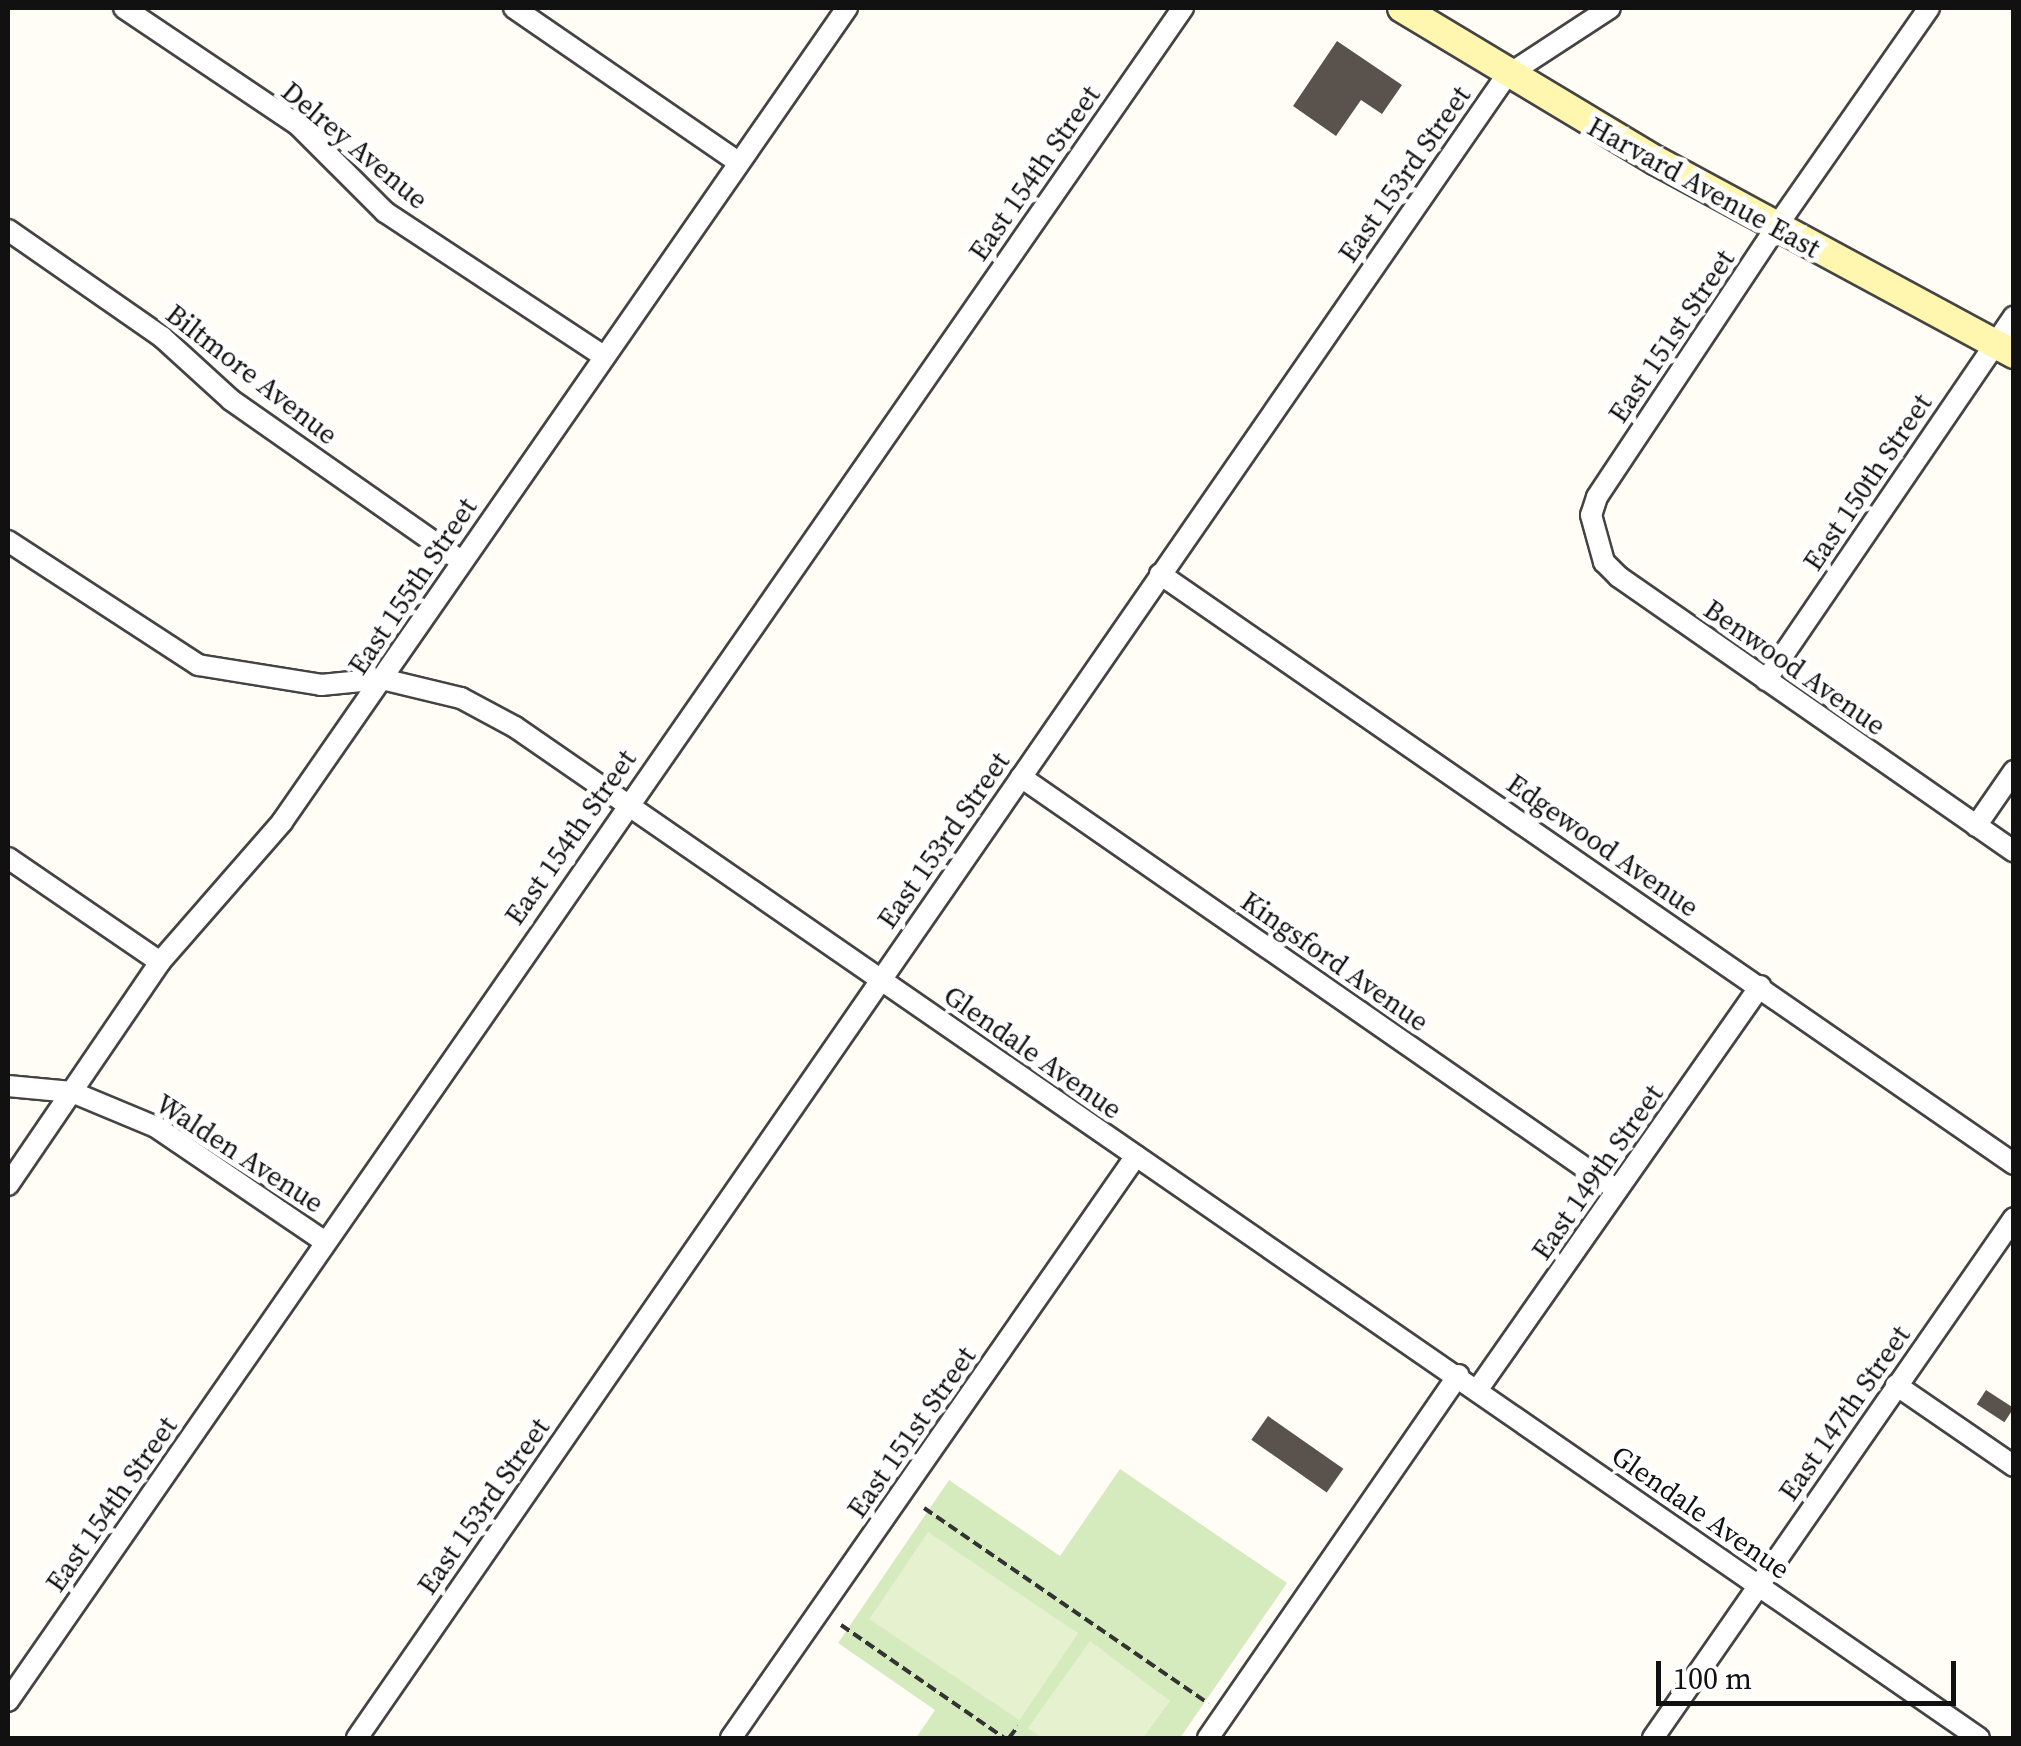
<!DOCTYPE html>
<html>
<head>
<meta charset="utf-8">
<style>
	body { margin:0 }
	#map { position:relative; width:2021px; height:1746px; overflow:hidden; background:#fffdf5; font-family:"Source Serif 4",serif }
	div>[style] { position:absolute }
	.green>* { inset:0; background:#d5ebbd }
	.pitch>* { inset:0; background:#e6f2cf; transform-origin:0 0 }
	.building>* { inset:0; background:#5a524d; transform-origin:0 0 }
	.path>* { height:4px; margin-top:-2px; transform-origin:0; background:repeating-linear-gradient(90deg,#333 0 10px,transparent 0 15px) }
	.roads { filter:drop-shadow(2px 0 #444) drop-shadow(-2px 0 #444) drop-shadow(0 2px #444) drop-shadow(0 -2px #444) }
	.street>* { height:20px; margin:-10px; padding:0 10px; transform-origin:10px; border-radius:10px; background:#fff }
	.secondary>* { height:28px; margin:-14px; padding:0 14px; transform-origin:14px; border-radius:14px; background:#fff6b0 }
	span { translate:-50% -50%; white-space:nowrap; text-align:center; line-height:1.15; -webkit-text-stroke:10px #fff; paint-order:stroke }
	.street-label { font-size:28px; color:#111 }
	.frame { position:absolute; inset:0; border:10px solid #111; pointer-events:none }
	.scale { position:absolute; left:1656px; top:1661px; width:300px; height:45px; box-sizing:border-box; border:5px solid #111; border-top:0; padding-left:12px; font-size:30px; line-height:35px; white-space:nowrap; color:#111; -webkit-text-stroke:8px #fff; paint-order:stroke }
</style>
</head>
<body>
<div id="map">
	<div class="green">
		<i style="clip-path:polygon(1120px 1469px,1287px 1583px,1180px 1738px,916px 1738px,935px 1710px,838px 1643px,949px 1480px,1060px 1556px)"></i>
	</div>
	<div class="pitch">
		<i style="left:928px;top:1532px;width:181px;height:105px;rotate:34deg"></i>
		<i style="clip-path:polygon(1090px 1641px,1170px 1701px,1143px 1738px,1042px 1738px,1028px 1728px)"></i>
	</div>
	<div class="building">
		<i style="clip-path:polygon(1337px 41px,1402px 85px,1382px 114px,1361px 100px,1336px 136px,1293px 106px)"></i>
		<i style="left:1986px;top:1390px;width:33px;height:17px;rotate:33deg"></i>
		<i style="left:1268px;top:1416px;width:92px;height:29px;rotate:35deg"></i>
	</div>
	<div class="path">
		<i style="left:924px;top:1508px;width:345px;rotate:34.5deg"></i>
		<i style="left:841px;top:1625px;width:198px;rotate:34.7deg"></i>
		<i style="left:1009px;top:1738px;width:15px;rotate:-53deg"></i>
	</div>
	<div class="roads">
		<div class="street">
			<i style="left:124px;top:8px;width:210px;rotate:33.9deg"></i>
			<i style="left:298px;top:125px;width:123px;rotate:45deg"></i>
			<i style="left:385px;top:212px;width:260px;rotate:33.4deg"></i>
			<i style="left:514px;top:8px;width:272px;rotate:34.5deg"></i>
			<i style="left:1929px;top:8px;width:269px;rotate:124.9deg"></i>
			<i style="left:1775px;top:229px;width:322px;rotate:123.6deg"></i>
			<i style="left:1597px;top:497px;width:19px;rotate:108deg"></i>
			<i style="left:1591px;top:515px;width:49px;rotate:74.5deg"></i>
			<i style="left:1604px;top:562px;width:21px;rotate:45deg"></i>
			<i style="left:1619px;top:577px;width:481px;rotate:34.8deg"></i>
			<i style="left:8px;top:230px;width:188px;rotate:34.8deg"></i>
			<i style="left:162px;top:337px;width:93px;rotate:42.4deg"></i>
			<i style="left:231px;top:400px;width:282px;rotate:35deg"></i>
			<i style="left:8px;top:541px;width:227px;rotate:33.1deg"></i>
			<i style="left:198px;top:665px;width:125px;rotate:9.2deg"></i>
			<i style="left:321px;top:685px;width:61px;rotate:-5.6deg"></i>
			<i style="left:382px;top:679px;width:81px;rotate:13.5deg"></i>
			<i style="left:461px;top:698px;width:61px;rotate:28.2deg"></i>
			<i style="left:515px;top:727px;width:1779px;rotate:34.63deg"></i>
			<i style="left:1160px;top:574px;width:1038px;rotate:34.64deg"></i>
			<i style="left:1766px;top:680px;width:440px;rotate:-55.7deg"></i>
			<i style="left:1021px;top:777px;width:725px;rotate:34.72deg"></i>
			<i style="left:1976px;top:826px;width:67px;rotate:-55.4deg"></i>
			<i style="left:8px;top:858px;width:184px;rotate:34.4deg"></i>
			<i style="left:8px;top:1086px;width:64px;rotate:5.4deg"></i>
			<i style="left:72px;top:1092px;width:91px;rotate:22.6deg"></i>
			<i style="left:156px;top:1127px;width:204px;rotate:34.2deg"></i>
			<i style="left:8px;top:1185px;width:270px;rotate:-55.7deg"></i>
			<i style="left:160px;top:962px;width:186px;rotate:-48.9deg"></i>
			<i style="left:282px;top:822px;width:991px;rotate:-55.24deg"></i>
			<i style="left:1896px;top:1385px;width:143px;rotate:34.5deg"></i>
			<i style="left:1478px;top:1389px;width:492px;rotate:-55deg"></i>
			<i style="left:8px;top:1701px;width:2061px;rotate:-55.24deg"></i>
			<i style="left:357px;top:1738px;width:2021px;rotate:-55.34deg"></i>
			<i style="left:1506px;top:76px;width:124px;rotate:-33.2deg"></i>
			<i style="left:731px;top:1738px;width:709px;rotate:-55.17deg"></i>
			<i style="left:1208px;top:1738px;width:441px;rotate:-55.4deg"></i>
			<i style="left:1653px;top:1738px;width:633px;rotate:-55.23deg"></i>
		</div>
		<div class="secondary">
			<i style="left:1402px;top:8px;width:297px;rotate:31deg"></i>
			<i style="left:1657px;top:161px;width:406px;rotate:28.4deg"></i>
		</div>
	</div>
	<div class="street-label">
		<span style="left:355px;top:145px;rotate:40deg">Delrey Avenue</span>
		<span style="left:1034px;top:173px;rotate:-55deg">East 154th Street</span>
		<span style="left:1404px;top:174px;rotate:-55deg">East 153rd Street</span>
		<span style="left:1704px;top:187px;rotate:29deg">Harvard Avenue East</span>
		<span style="left:1671px;top:336px;rotate:-56deg">East 151st Street</span>
		<span style="left:252px;top:374px;rotate:38deg">Biltmore Avenue</span>
		<span style="left:1867px;top:482px;rotate:-56deg">East 150th Street</span>
		<span style="left:412px;top:586px;rotate:-56deg">East 155th Street</span>
		<span style="left:1795px;top:667px;rotate:35deg">Benwood Avenue</span>
		<span style="left:570px;top:837px;rotate:-55deg">East 154th Street</span>
		<span style="left:943px;top:840px;rotate:-55deg">East 153rd Street</span>
		<span style="left:1603px;top:845px;rotate:35deg">Edgewood Avenue</span>
		<span style="left:1335px;top:961px;rotate:35deg">Kingsford Avenue</span>
		<span style="left:1033px;top:1052px;rotate:35deg">Glendale Avenue</span>
		<span style="left:240px;top:1153px;rotate:33deg">Walden Avenue</span>
		<span style="left:1597px;top:1172px;rotate:-55deg">East 149th Street</span>
		<span style="left:1844px;top:1413px;rotate:-55deg">East 147th Street</span>
		<span style="left:911px;top:1432px;rotate:-55deg">East 151st Street</span>
		<span style="left:111px;top:1504px;rotate:-55deg">East 154th Street</span>
		<span style="left:483px;top:1506px;rotate:-55deg">East 153rd Street</span>
		<span style="left:1701px;top:1512px;rotate:35deg">Glendale Avenue</span>
	</div>
	<div class="frame"></div>
	<div class="scale">100 m</div>
</div>
</body>
</html>
